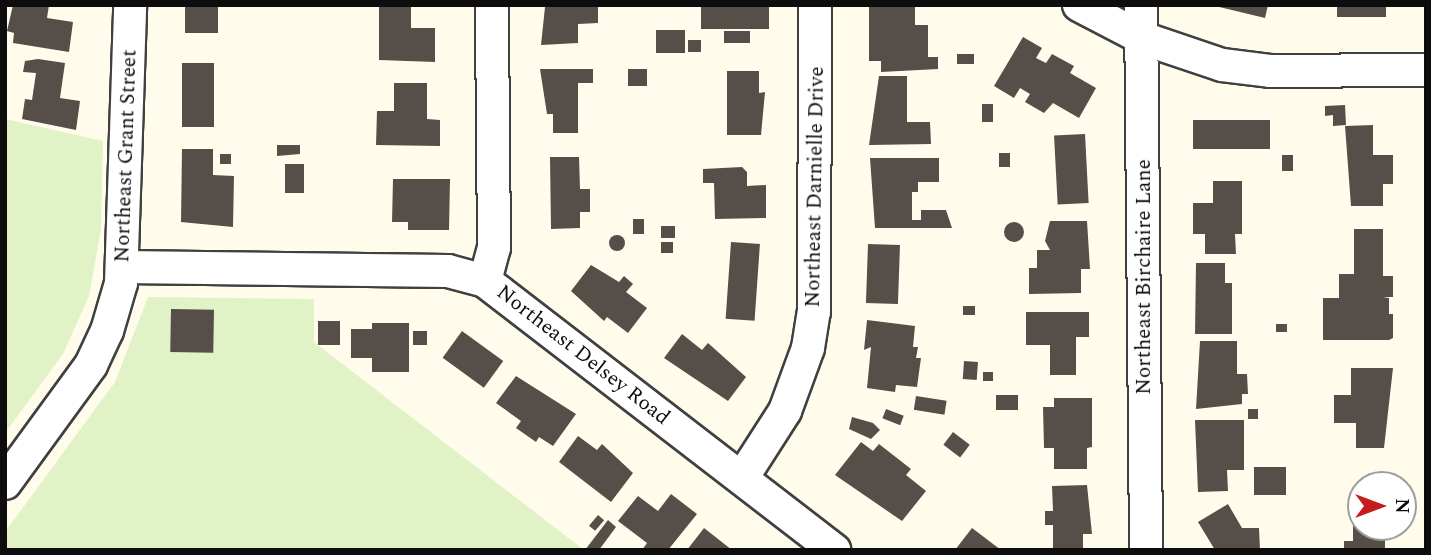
<!DOCTYPE html>
<html>
<head>
<meta charset="utf-8">
<style>
	body { margin:0 }
	#map { position:relative; width:1431px; height:555px; overflow:hidden; background:#fffcec; font-family:Spectral,serif }
	div>[style] { position:absolute }
	.pitch>* { inset:0; background:#e1f2c6 }
	.building>* { inset:0; background:#564e48; transform-origin:0 0 }
	.round { border-radius:50% }
	.roads { filter:drop-shadow(2px 0 #404040) drop-shadow(-2px 0 #404040) drop-shadow(0 2px #404040) drop-shadow(0 -2px #404040) }
	.minor>* { height:32px; margin:-16px; padding:0 16px; transform-origin:16px; border-radius:16px; background:#fff }
	span { translate:-50% -50%; white-space:nowrap; text-align:center; line-height:1.15; -webkit-text-stroke:7px #fff; paint-order:stroke }
	.street-label { font-size:21px; color:#0d0d0d }
	.frame { position:absolute; inset:0; border:7px solid #0d0d0d; pointer-events:none }
	.north { position:absolute; left:1347px; top:471px; width:70px; height:70px; box-sizing:border-box; background:#fff; border:2px solid #9e9e9e; border-radius:50%; rotate:90deg; font-size:19px; font-weight:700; line-height:28px; text-align:center; color:#0d0d0d }
	.north::after { content:''; display:block; margin:auto; width:24px; height:32px; background:#c51c1e; clip-path:polygon(50% 0,100% 100%,50% 72%,0 100%) }
</style>
</head>
<body>
<div id="map">
	<div class="pitch">
		<i style="clip-path:polygon(5px 119px,103px 141px,101px 229px,89px 296px,63px 354px,5px 433px)"></i>
		<i style="clip-path:polygon(148px 297px,314px 299px,314px 342px,584px 550px,5px 550px,5px 532px,115px 382px)"></i>
	</div>
	<div class="building">
		<i style="clip-path:polygon(13px 5px,49px 5px,47px 18px,73px 22px,69px 52px,13px 43px,14px 33px,7px 31px)"></i>
		<i style="left:185px;top:5px;width:33px;height:28px"></i>
		<i style="clip-path:polygon(379px 5px,411px 5px,411px 28px,435px 28px,435px 62px,379px 60px)"></i>
		<i style="clip-path:polygon(598px 5px,598px 23px,578px 24px,578px 43px,541px 45px,545px 7px)"></i>
		<i style="left:701px;top:5px;width:68px;height:24px"></i>
		<i style="clip-path:polygon(869px 5px,915px 5px,915px 25px,928px 25px,928px 57px,938px 57px,938px 69px,881px 72px,881px 61px,869px 61px)"></i>
		<i style="clip-path:polygon(1211px 5px,1268px 5px,1265px 18px)"></i>
		<i style="left:1337px;top:5px;width:49px;height:12px"></i>
		<i style="left:656px;top:30px;width:29px;height:23px"></i>
		<i style="left:724px;top:31px;width:26px;height:12px"></i>
		<i style="clip-path:polygon(1023px 37px,1042px 48px,1036px 58px,1046px 63px,1052px 54px,1074px 66px,1070px 73px,1096px 88px,1079px 118px,1053px 103px,1044px 113px,1025px 102px,1030px 94px,1020px 88px,1014px 98px,994px 86px)"></i>
		<i style="left:688px;top:40px;width:13px;height:12px"></i>
		<i style="left:957px;top:54px;width:17px;height:10px"></i>
		<i style="clip-path:polygon(38px 59px,65px 63px,60px 98px,80px 101px,76px 130px,22px 119px,25px 99px,32px 100px,36px 73px,23px 72px,25px 61px)"></i>
		<i style="left:182px;top:63px;width:32px;height:64px"></i>
		<i style="clip-path:polygon(540px 69px,593px 69px,593px 83px,578px 83px,578px 133px,553px 133px,553px 114px,547px 114px)"></i>
		<i style="left:628px;top:69px;width:19px;height:17px"></i>
		<i style="clip-path:polygon(727px 71px,759px 71px,759px 93px,765px 92px,761px 135px,727px 135px)"></i>
		<i style="clip-path:polygon(879px 76px,907px 76px,907px 122px,930px 122px,931px 144px,869px 145px)"></i>
		<i style="clip-path:polygon(394px 83px,427px 83px,427px 119px,440px 120px,440px 146px,376px 145px,377px 111px,394px 111px)"></i>
		<i style="left:982px;top:104px;width:11px;height:18px"></i>
		<i style="clip-path:polygon(1345px 105px,1346px 125px,1333px 126px,1333px 115px,1325px 116px,1325px 106px)"></i>
		<i style="left:1270px;top:120px;width:29px;height:77px;rotate:90deg"></i>
		<i style="clip-path:polygon(1373px 125px,1373px 155px,1393px 155px,1393px 184px,1383px 184px,1383px 206px,1351px 206px,1345px 126px)"></i>
		<i style="left:1085px;top:134px;width:69px;height:31px;rotate:87deg"></i>
		<i style="clip-path:polygon(277px 145px,300px 145px,300px 154px,277px 156px)"></i>
		<i style="clip-path:polygon(182px 149px,213px 149px,213px 175px,234px 176px,233px 227px,181px 222px)"></i>
		<i style="left:999px;top:153px;width:11px;height:14px"></i>
		<i style="left:220px;top:154px;width:11px;height:10px"></i>
		<i style="left:1282px;top:155px;width:11px;height:16px"></i>
		<i style="clip-path:polygon(550px 157px,579px 157px,580px 189px,590px 189px,590px 212px,580px 212px,580px 228px,551px 229px)"></i>
		<i style="clip-path:polygon(870px 158px,939px 158px,939px 182px,918px 182px,918px 192px,912px 192px,912px 220px,921px 220px,921px 210px,946px 210px,952px 228px,875px 228px)"></i>
		<i style="left:285px;top:164px;width:19px;height:29px"></i>
		<i style="clip-path:polygon(742px 167px,747px 172px,747px 186px,766px 185px,766px 218px,715px 219px,714px 183px,703px 183px,703px 169px)"></i>
		<i style="clip-path:polygon(393px 179px,450px 179px,449px 230px,408px 230px,408px 222px,392px 222px)"></i>
		<i style="clip-path:polygon(1213px 181px,1242px 181px,1242px 234px,1235px 234px,1236px 254px,1205px 254px,1205px 234px,1193px 234px,1193px 203px,1213px 203px)"></i>
		<i style="left:633px;top:219px;width:11px;height:15px"></i>
		<i style="clip-path:polygon(1050px 221px,1087px 221px,1090px 269px,1081px 269px,1081px 293px,1029px 294px,1029px 268px,1037px 268px,1037px 250px,1050px 250px,1045px 241px)"></i>
		<i class="round" style="left:1004px;top:222px;width:20px;height:20px"></i>
		<i style="left:661px;top:226px;width:14px;height:12px"></i>
		<i style="clip-path:polygon(1354px 229px,1383px 229px,1383px 276px,1393px 276px,1393px 297px,1383px 297px,1389px 298px,1389px 314px,1393px 314px,1393px 338px,1389px 340px,1323px 340px,1323px 298px,1339px 298px,1339px 274px,1354px 274px)"></i>
		<i class="round" style="left:609px;top:235px;width:16px;height:16px"></i>
		<i style="left:661px;top:242px;width:12px;height:11px"></i>
		<i style="left:731px;top:242px;width:29px;height:77px;rotate:4deg"></i>
		<i style="left:868px;top:244px;width:32px;height:59px;rotate:2deg"></i>
		<i style="clip-path:polygon(1196px 263px,1225px 263px,1225px 283px,1232px 283px,1232px 334px,1195px 334px)"></i>
		<i style="clip-path:polygon(591px 265px,619px 282px,624px 276px,633px 284px,626px 292px,647px 308px,628px 333px,607px 317px,604px 321px,571px 291px)"></i>
		<i style="left:963px;top:306px;width:12px;height:9px"></i>
		<i style="left:171px;top:309px;width:43px;height:43px;rotate:1deg"></i>
		<i style="clip-path:polygon(1026px 312px,1089px 312px,1089px 337px,1076px 337px,1076px 375px,1050px 375px,1050px 345px,1026px 345px)"></i>
		<i style="clip-path:polygon(867px 320px,915px 326px,913px 347px,918px 347px,916px 358px,921px 358px,917px 387px,896px 385px,895px 392px,867px 388px,871px 347px,864px 350px)"></i>
		<i style="left:318px;top:321px;width:22px;height:24px"></i>
		<i style="clip-path:polygon(372px 323px,409px 323px,409px 372px,372px 372px,372px 358px,351px 358px,351px 329px,372px 329px)"></i>
		<i style="left:1287px;top:324px;width:8px;height:11px;rotate:90deg"></i>
		<i style="left:413px;top:331px;width:14px;height:14px"></i>
		<i style="left:462px;top:331px;width:51px;height:33px;rotate:36deg"></i>
		<i style="clip-path:polygon(682px 334px,702px 350px,708px 343px,746px 377px,728px 401px,664px 358px)"></i>
		<i style="clip-path:polygon(1200px 341px,1237px 341px,1237px 374px,1247px 374px,1248px 394px,1242px 394px,1242px 404px,1196px 409px)"></i>
		<i style="left:964px;top:361px;width:14px;height:18px;rotate:4deg"></i>
		<i style="clip-path:polygon(1351px 368px,1393px 368px,1384px 448px,1356px 448px,1356px 423px,1334px 423px,1334px 395px,1351px 395px)"></i>
		<i style="left:983px;top:372px;width:10px;height:9px"></i>
		<i style="clip-path:polygon(516px 376px,576px 414px,553px 446px,539px 437px,536px 442px,516px 428px,521px 421px,496px 403px)"></i>
		<i style="left:996px;top:395px;width:22px;height:15px"></i>
		<i style="left:916px;top:396px;width:31px;height:14px;rotate:9deg"></i>
		<i style="clip-path:polygon(1054px 398px,1092px 398px,1092px 447px,1087px 448px,1087px 469px,1054px 469px,1054px 448px,1044px 448px,1043px 407px,1054px 407px)"></i>
		<i style="left:886px;top:409px;width:19px;height:10px;rotate:21deg"></i>
		<i style="left:1248px;top:409px;width:10px;height:10px"></i>
		<i style="clip-path:polygon(852px 417px,873px 423px,880px 430px,871px 439px,849px 429px)"></i>
		<i style="clip-path:polygon(1195px 420px,1244px 420px,1244px 470px,1227px 470px,1228px 491px,1198px 492px)"></i>
		<i style="left:953px;top:432px;width:21px;height:16px;rotate:37deg"></i>
		<i style="clip-path:polygon(578px 436px,597px 450px,602px 444px,633px 473px,611px 502px,559px 462px)"></i>
		<i style="clip-path:polygon(861px 442px,873px 451px,879px 444px,911px 469px,906px 475px,926px 491px,902px 521px,835px 475px)"></i>
		<i style="left:1254px;top:467px;width:32px;height:28px"></i>
		<i style="clip-path:polygon(1087px 485px,1092px 534px,1083px 534px,1083px 550px,1053px 550px,1053px 525px,1045px 525px,1045px 511px,1053px 511px,1052px 486px)"></i>
		<i style="clip-path:polygon(671px 494px,697px 514px,668px 550px,642px 550px,647px 543px,618px 521px,638px 496px,658px 511px)"></i>
		<i style="clip-path:polygon(1228px 504px,1242px 528px,1259px 528px,1260px 550px,1215px 550px,1198px 522px)"></i>
		<i style="clip-path:polygon(1353px 510px,1361px 510px,1361px 527px,1394px 527px,1394px 537px,1385px 537px,1385px 550px,1344px 550px,1344px 541px,1353px 541px)"></i>
		<i style="left:598px;top:515px;width:8px;height:14px;rotate:40deg"></i>
		<i style="clip-path:polygon(608px 520px,616px 527px,599px 550px,585px 550px)"></i>
		<i style="clip-path:polygon(704px 528px,732px 550px,687px 550px)"></i>
		<i style="clip-path:polygon(972px 528px,1001px 550px,955px 550px)"></i>
	</div>
	<div class="roads">
		<div class="minor">
			<i style="left:1079px;top:5px;width:71px;rotate:27.6deg"></i>
			<i style="left:1142px;top:38px;width:84px;rotate:18.6deg"></i>
			<i style="left:1222px;top:65px;width:48px;rotate:7.1deg"></i>
			<i style="left:1270px;top:71px;width:156px;rotate:-0.4deg"></i>
			<i style="left:1141px;top:5px;width:545px;rotate:89.47deg"></i>
			<i style="left:123px;top:267px;width:325px;rotate:0.7deg"></i>
			<i style="left:448px;top:271px;width:38px;rotate:15deg"></i>
			<i style="left:485px;top:281px;width:441px;rotate:37.6deg"></i>
			<i style="left:485px;top:281px;width:34px;rotate:-75deg"></i>
			<i style="left:494px;top:248px;width:243px;rotate:-90.5deg"></i>
			<i style="left:742px;top:478px;width:80px;rotate:-57.3deg"></i>
			<i style="left:785px;top:411px;width:67px;rotate:-69.9deg"></i>
			<i style="left:808px;top:348px;width:36px;rotate:-81deg"></i>
			<i style="left:814px;top:312px;width:307px;rotate:-89.8deg"></i>
			<i style="left:5px;top:483px;width:146px;rotate:-53.9deg"></i>
			<i style="left:91px;top:365px;width:38px;rotate:-65deg"></i>
			<i style="left:107px;top:331px;width:50px;rotate:-73.7deg"></i>
			<i style="left:121px;top:283px;width:278px;rotate:-88.1deg"></i>
		</div>
	</div>
	<div class="street-label">
		<span style="left:126px;top:156px;rotate:-88deg">Northeast Grant Street</span>
		<span style="left:815px;top:187px;rotate:-89deg">Northeast Darnielle Drive</span>
		<span style="left:1144px;top:277px;rotate:-90deg">Northeast Birchaire Lane</span>
		<span style="left:583px;top:355px;rotate:38deg">Northeast Delsey Road</span>
	</div>
	<div class="frame"></div>
	<div class="north">N</div>
</div>
</body>
</html>
